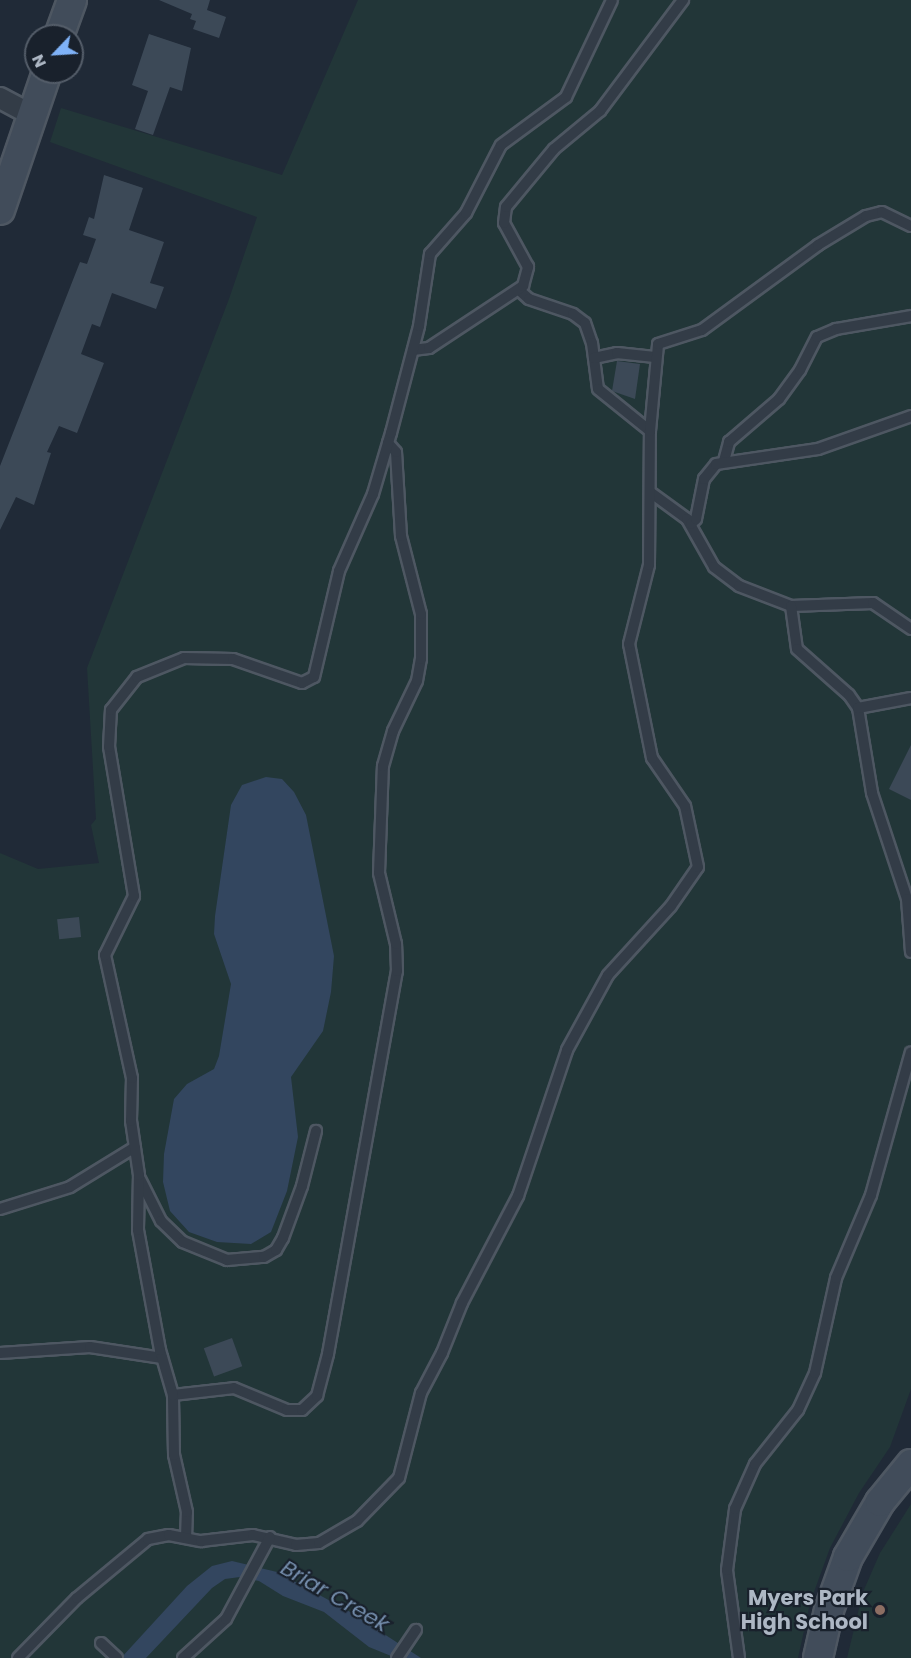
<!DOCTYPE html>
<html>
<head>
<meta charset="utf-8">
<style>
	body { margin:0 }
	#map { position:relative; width:911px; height:1658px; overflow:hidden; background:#202a37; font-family:Poppins,sans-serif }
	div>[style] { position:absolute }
	.green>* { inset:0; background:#223638 }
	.water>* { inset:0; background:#33465f }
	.building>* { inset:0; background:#3c4957; transform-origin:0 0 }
	.roads { filter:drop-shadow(2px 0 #4e5762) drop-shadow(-2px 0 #4e5762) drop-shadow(0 2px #4e5762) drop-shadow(0 -2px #4e5762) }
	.lane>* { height:10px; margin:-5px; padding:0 5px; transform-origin:5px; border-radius:5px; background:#333c47 }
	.street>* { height:20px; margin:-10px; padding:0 10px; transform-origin:10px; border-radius:10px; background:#333c47 }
	.secondary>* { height:28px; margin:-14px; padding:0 14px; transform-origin:14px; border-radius:14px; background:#414c5a }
	.dots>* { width:16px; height:16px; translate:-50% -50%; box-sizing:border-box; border:3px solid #19212c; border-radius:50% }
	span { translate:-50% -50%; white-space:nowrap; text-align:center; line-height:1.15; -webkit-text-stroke:4.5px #19212c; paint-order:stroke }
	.poi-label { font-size:21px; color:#adb7c4; font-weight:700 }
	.right { translate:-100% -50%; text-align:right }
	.water-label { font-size:22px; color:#758ead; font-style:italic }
	.north { position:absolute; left:24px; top:24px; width:60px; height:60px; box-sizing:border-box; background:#19212c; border:2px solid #545d69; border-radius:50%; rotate:245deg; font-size:16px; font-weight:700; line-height:24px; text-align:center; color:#adb7c4 }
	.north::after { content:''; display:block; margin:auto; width:21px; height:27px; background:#7fb2f7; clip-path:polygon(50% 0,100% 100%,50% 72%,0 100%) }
</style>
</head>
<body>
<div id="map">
	<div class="green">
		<i style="clip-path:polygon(358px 0,911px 0,911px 1389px,890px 1447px,859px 1493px,830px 1548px,810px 1603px,798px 1658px,0 1658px,0 853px,38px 869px,99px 863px,91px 825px,96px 819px,87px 668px,229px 299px,257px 217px,50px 142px,61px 108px,282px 175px)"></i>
		<i style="clip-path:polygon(911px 1504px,911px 1658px,847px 1658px,863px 1592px,880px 1553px)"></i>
	</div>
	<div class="water">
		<i style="clip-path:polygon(266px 777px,282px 779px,294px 792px,306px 815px,334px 956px,331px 992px,323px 1031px,291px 1077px,298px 1137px,287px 1191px,271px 1232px,251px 1244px,217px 1242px,189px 1232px,170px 1211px,163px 1182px,164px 1154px,174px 1099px,187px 1084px,214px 1069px,219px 1056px,231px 984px,214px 934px,215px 916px,231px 805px,242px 785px)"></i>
		<i style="clip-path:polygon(232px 1561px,277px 1572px,347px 1610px,421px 1658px,396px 1658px,369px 1647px,324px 1612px,283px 1596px,259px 1581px,240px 1577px,225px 1579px,212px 1588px,146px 1658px,121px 1658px,187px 1586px,212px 1566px)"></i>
	</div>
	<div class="building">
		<i style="clip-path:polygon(159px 0,210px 0,207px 10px,226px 17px,219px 38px,193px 29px,196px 21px,190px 19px,192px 14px)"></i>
		<i style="clip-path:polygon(149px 34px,191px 48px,182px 91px,170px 87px,153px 135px,135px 129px,148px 91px,132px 85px)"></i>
		<i style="clip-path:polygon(104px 175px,143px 188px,129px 230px,164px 242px,150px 283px,164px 287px,156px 309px,112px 293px,100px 327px,92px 324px,81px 354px,104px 363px,77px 433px,59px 426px,47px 452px,51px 453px,34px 505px,16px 497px,0 530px,0 466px,80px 262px,87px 264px,96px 239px,83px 235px,89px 217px,94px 219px)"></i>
		<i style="clip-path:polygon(617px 361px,640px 364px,635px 399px,612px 391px)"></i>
		<i style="clip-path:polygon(911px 745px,911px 800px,889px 789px)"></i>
		<i style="left:79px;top:917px;width:20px;height:22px;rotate:84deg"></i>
		<i style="left:232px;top:1338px;width:30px;height:30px;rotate:70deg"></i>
	</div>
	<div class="roads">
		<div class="lane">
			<i style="left:519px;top:290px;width:13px;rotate:42deg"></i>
			<i style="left:529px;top:299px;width:46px;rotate:18.8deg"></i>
			<i style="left:573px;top:314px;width:15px;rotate:37deg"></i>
			<i style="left:585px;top:323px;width:21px;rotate:71deg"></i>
			<i style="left:592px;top:343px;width:46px;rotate:82.6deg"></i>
			<i style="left:598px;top:389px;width:67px;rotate:38.9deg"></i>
			<i style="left:413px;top:350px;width:16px;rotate:-7deg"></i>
			<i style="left:429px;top:348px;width:113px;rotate:-33.4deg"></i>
			<i style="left:523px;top:286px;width:20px;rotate:-75deg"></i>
			<i style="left:528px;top:267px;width:50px;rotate:-118.6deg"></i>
			<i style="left:504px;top:223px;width:16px;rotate:-83deg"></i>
			<i style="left:506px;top:207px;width:75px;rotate:-50.4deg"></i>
			<i style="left:554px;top:149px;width:60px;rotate:-39.6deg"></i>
			<i style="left:600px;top:111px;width:139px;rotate:-53.2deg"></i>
			<i style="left:594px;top:358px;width:24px;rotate:-12deg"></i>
			<i style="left:617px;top:353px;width:38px;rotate:6deg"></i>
			<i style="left:724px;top:461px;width:20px;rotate:-75deg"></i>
			<i style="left:729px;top:442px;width:66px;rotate:-40.7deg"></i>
			<i style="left:779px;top:399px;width:36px;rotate:-54deg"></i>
			<i style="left:800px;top:370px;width:37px;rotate:-63deg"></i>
			<i style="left:817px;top:337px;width:21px;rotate:-23deg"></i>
			<i style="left:836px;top:329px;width:76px;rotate:-9.8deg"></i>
			<i style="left:650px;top:492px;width:46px;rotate:36.1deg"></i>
			<i style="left:687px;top:519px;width:55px;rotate:60.6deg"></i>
			<i style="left:714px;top:567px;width:31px;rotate:37deg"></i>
			<i style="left:739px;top:586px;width:56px;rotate:21deg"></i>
			<i style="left:791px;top:606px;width:82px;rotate:-2.1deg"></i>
			<i style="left:873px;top:603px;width:46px;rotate:34.4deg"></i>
			<i style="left:691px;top:524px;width:7px;rotate:-45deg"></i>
			<i style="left:696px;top:519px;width:41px;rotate:-78.7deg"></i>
			<i style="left:704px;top:479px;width:19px;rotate:-51deg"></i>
			<i style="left:716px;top:464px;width:103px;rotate:-8.4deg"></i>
			<i style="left:818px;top:449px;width:99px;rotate:-19.5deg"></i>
			<i style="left:791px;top:606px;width:43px;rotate:82.1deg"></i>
			<i style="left:797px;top:649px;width:69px;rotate:41.5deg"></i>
			<i style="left:849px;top:695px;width:16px;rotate:55deg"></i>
			<i style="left:858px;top:708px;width:86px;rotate:80.6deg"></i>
			<i style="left:872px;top:793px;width:112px;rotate:71.7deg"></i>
			<i style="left:907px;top:899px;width:53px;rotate:85.7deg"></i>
			<i style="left:858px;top:708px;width:54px;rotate:-10.7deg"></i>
			<i style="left:140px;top:1179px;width:47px;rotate:63.4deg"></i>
			<i style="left:161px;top:1221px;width:30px;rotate:44deg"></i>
			<i style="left:183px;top:1242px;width:48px;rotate:22.2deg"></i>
			<i style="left:227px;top:1260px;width:37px;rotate:-5deg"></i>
			<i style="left:264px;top:1257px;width:14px;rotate:-30deg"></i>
			<i style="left:276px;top:1250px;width:14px;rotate:-60deg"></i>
			<i style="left:283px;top:1238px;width:55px;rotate:-69.9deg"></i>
			<i style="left:302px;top:1186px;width:57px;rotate:-75.7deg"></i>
			<i style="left:0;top:1209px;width:73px;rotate:-17.4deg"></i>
			<i style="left:70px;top:1187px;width:76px;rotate:-31.6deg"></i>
			<i style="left:0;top:1353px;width:90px;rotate:-3.8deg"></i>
			<i style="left:90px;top:1347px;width:73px;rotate:8.7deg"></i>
			<i style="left:173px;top:1395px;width:61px;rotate:-6.5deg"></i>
			<i style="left:234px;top:1388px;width:57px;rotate:22.5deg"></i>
			<i style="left:287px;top:1410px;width:15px"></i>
			<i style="left:302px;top:1410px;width:21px;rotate:-43deg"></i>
			<i style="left:317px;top:1396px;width:43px;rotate:-75.3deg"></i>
			<i style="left:328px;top:1354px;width:389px;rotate:-79.8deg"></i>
			<i style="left:397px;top:971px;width:27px;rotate:-92deg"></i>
			<i style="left:396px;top:944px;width:73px;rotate:-103.5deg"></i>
			<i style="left:379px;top:873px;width:107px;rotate:-87.9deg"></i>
			<i style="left:383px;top:766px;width:36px;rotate:-74deg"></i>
			<i style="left:393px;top:731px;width:55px;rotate:-64.4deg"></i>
			<i style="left:417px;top:681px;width:22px;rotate:-80deg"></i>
			<i style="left:421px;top:659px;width:45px;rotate:-90deg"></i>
			<i style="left:421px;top:614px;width:81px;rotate:-104.4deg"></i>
			<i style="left:401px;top:536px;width:84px;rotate:-93.4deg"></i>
			<i style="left:396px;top:452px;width:12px;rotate:-132deg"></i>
			<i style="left:186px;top:1538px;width:26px;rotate:-88deg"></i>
			<i style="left:187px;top:1512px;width:58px;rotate:-102.8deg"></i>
			<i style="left:174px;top:1455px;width:60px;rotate:-91deg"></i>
			<i style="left:173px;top:1395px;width:47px;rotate:-106.1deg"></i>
			<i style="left:160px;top:1350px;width:122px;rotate:-100.4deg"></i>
			<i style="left:138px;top:1230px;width:55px;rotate:-89deg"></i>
			<i style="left:139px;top:1175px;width:55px;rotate:-98.4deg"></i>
			<i style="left:131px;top:1121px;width:43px;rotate:-88.7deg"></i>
			<i style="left:132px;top:1078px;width:126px;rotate:-102.4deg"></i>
			<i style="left:105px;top:955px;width:66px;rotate:-63.8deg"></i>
			<i style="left:134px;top:896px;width:151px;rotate:-99.5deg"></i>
			<i style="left:109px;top:747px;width:37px;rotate:-87deg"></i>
			<i style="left:111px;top:710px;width:42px;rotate:-51.8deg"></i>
			<i style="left:137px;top:677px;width:51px;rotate:-22deg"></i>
			<i style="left:184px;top:658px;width:49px;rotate:1.2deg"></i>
			<i style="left:233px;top:659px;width:73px;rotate:19.2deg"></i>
			<i style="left:302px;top:683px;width:13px;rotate:-27deg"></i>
			<i style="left:314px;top:677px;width:109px;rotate:-76.7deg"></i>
			<i style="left:339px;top:571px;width:84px;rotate:-66.2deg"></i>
			<i style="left:373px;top:494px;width:64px;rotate:-73.6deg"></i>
			<i style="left:391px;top:433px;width:111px;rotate:-75.3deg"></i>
			<i style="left:419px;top:326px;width:73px;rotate:-81.3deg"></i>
			<i style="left:430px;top:254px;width:55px;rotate:-48.7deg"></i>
			<i style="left:466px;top:213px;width:76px;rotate:-62.8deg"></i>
			<i style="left:501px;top:145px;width:81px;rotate:-36.4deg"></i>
			<i style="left:566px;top:97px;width:107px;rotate:-64.6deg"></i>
			<i style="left:101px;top:1643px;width:22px;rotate:43deg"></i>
			<i style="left:18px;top:1658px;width:84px;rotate:-45.5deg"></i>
			<i style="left:77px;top:1598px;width:92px;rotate:-39.7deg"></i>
			<i style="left:148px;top:1539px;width:21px;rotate:-11deg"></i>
			<i style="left:169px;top:1535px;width:33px;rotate:11deg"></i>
			<i style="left:201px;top:1541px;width:52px;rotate:-6.6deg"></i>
			<i style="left:253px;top:1535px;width:44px;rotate:13.1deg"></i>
			<i style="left:296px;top:1545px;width:23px;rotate:-5deg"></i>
			<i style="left:319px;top:1543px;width:44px;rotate:-30.1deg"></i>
			<i style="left:357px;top:1521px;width:60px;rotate:-45.7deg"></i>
			<i style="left:399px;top:1478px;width:88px;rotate:-75.5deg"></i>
			<i style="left:421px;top:1393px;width:45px;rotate:-62.3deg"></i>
			<i style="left:442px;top:1353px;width:54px;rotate:-68.2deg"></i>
			<i style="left:462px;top:1303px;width:121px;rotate:-62.4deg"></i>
			<i style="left:518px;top:1196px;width:154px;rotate:-71.4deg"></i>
			<i style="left:567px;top:1050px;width:85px;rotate:-61.3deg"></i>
			<i style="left:608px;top:975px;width:93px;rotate:-47.6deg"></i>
			<i style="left:671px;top:906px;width:47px;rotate:-55.3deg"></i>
			<i style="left:698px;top:867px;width:62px;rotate:-102deg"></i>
			<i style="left:685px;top:806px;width:58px;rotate:-124.5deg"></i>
			<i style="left:652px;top:758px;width:116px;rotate:-101.4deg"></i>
			<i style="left:629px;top:644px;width:81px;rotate:-75.8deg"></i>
			<i style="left:649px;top:565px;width:134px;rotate:-89.6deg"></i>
			<i style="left:650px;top:431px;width:87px;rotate:-84.7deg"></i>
			<i style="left:658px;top:344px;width:46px;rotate:-17.7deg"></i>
			<i style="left:702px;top:330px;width:144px;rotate:-36.2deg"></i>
			<i style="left:818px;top:245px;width:56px;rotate:-31.1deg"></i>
			<i style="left:866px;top:216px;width:16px;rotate:-14deg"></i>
			<i style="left:882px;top:212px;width:32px;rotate:26deg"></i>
			<i style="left:183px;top:1658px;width:58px;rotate:-42.2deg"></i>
			<i style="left:226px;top:1619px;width:93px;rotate:-61.8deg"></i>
			<i style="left:397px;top:1658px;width:34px;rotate:-56deg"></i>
			<i style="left:739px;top:1658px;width:89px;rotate:-97.8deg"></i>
			<i style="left:727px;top:1570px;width:62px;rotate:-82.5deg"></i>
			<i style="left:735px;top:1509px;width:49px;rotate:-66deg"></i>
			<i style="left:755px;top:1464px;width:69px;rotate:-51.5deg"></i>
			<i style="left:798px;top:1410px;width:41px;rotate:-65.3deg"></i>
			<i style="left:815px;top:1373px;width:97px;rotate:-77.5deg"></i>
			<i style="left:836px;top:1278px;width:90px;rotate:-67.1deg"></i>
			<i style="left:871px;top:1195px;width:148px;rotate:-74.4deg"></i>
		</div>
		<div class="street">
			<i style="left:0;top:98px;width:36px;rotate:28deg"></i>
		</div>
		<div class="secondary">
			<i style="left:59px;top:36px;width:38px;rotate:-70deg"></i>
			<i style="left:0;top:210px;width:146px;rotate:-71.2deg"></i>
			<i style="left:818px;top:1658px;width:49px;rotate:-77.1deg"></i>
			<i style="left:829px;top:1610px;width:56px;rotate:-70.3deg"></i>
			<i style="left:848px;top:1557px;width:64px;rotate:-59.8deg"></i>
			<i style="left:880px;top:1502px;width:49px;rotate:-50.8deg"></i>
		</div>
	</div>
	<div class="dots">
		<i style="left:880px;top:1610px;background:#8d6e63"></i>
	</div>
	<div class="poi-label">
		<span class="right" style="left:868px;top:1610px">Myers Park<br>High School</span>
	</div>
	<div class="water-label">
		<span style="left:335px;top:1596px;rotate:30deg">Briar Creek</span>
	</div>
	<div class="north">N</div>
</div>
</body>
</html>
